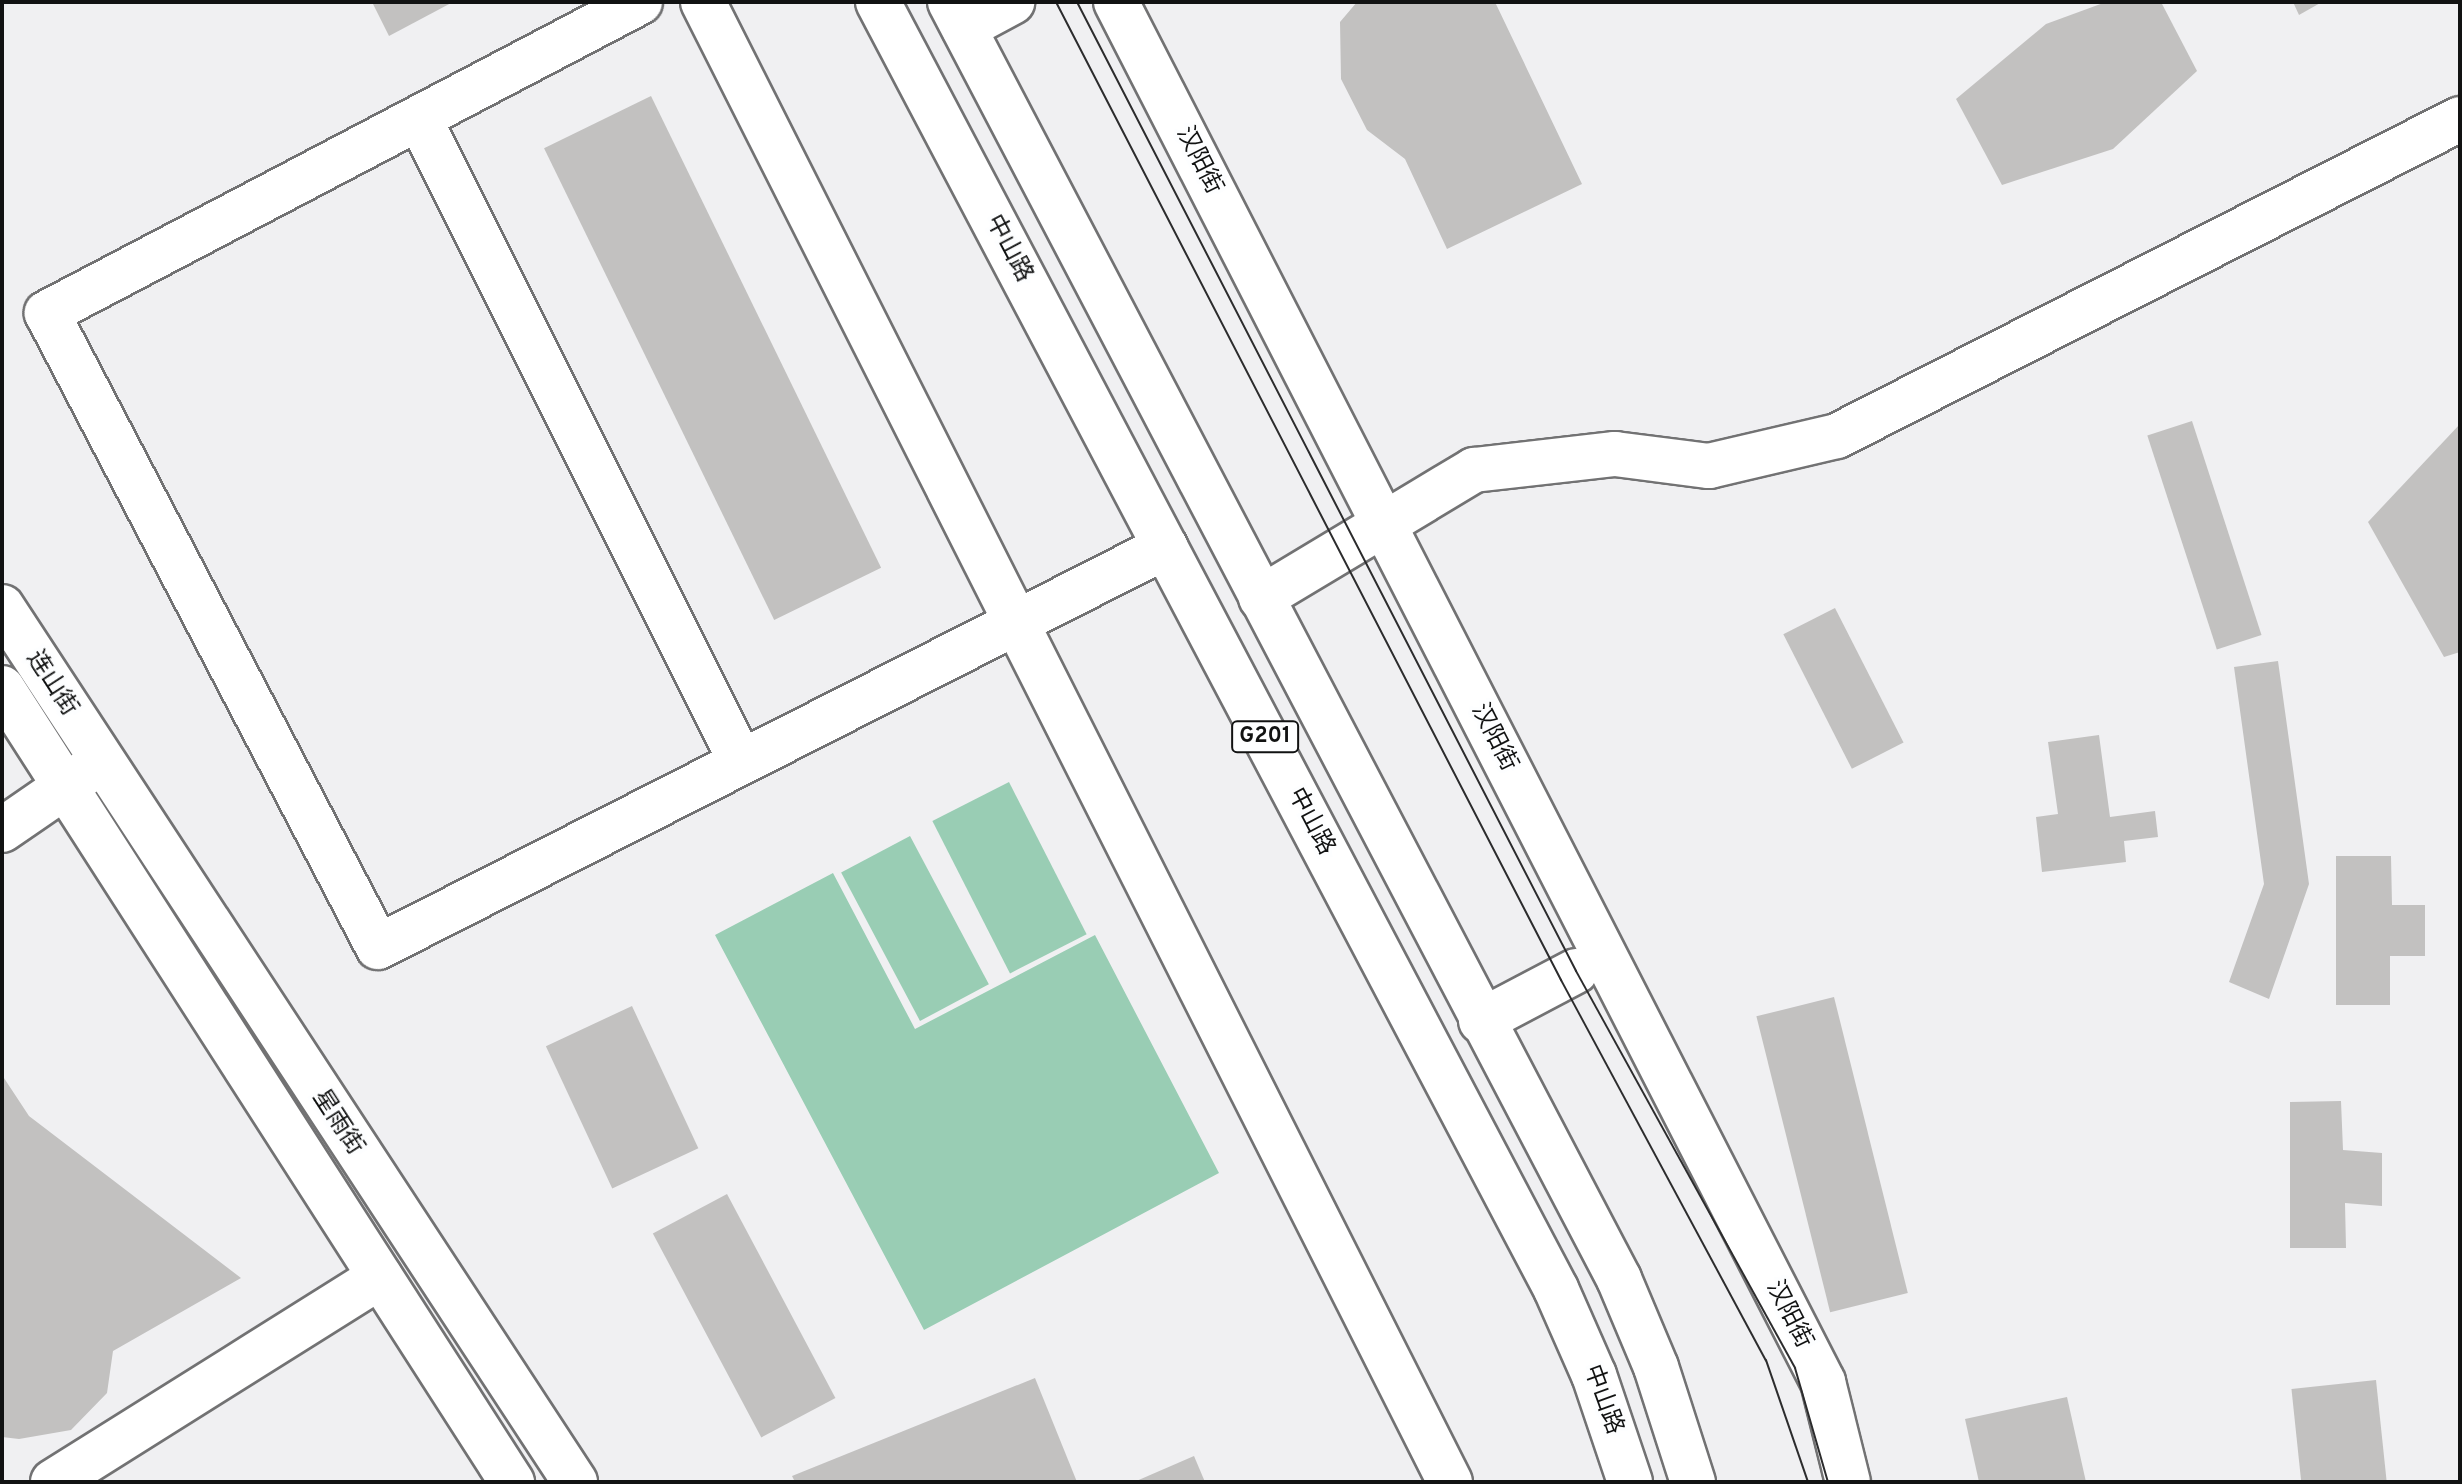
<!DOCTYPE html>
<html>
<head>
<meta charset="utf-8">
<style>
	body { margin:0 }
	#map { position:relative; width:2462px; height:1484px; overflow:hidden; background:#f0f0f2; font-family:Overpass,"Noto Sans SC",sans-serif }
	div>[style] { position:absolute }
	.green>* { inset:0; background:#99cdb4; transform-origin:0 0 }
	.building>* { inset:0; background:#c2c1c0; transform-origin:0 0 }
	.roads { filter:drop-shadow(2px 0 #727273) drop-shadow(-2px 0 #727273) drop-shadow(0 2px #727273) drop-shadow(0 -2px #727273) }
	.minor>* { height:44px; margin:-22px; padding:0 22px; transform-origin:22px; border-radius:22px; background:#fff }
	.highway>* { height:44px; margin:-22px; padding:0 22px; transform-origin:22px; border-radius:22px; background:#fff }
	.tram>* { height:2px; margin:-1px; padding:0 1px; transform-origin:1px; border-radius:1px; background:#2c2c2d }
	span { translate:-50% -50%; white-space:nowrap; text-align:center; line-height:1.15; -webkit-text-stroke:7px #fdfeff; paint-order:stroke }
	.shield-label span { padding:2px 6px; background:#fdfeff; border:2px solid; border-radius:6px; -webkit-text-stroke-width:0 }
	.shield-label { font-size:22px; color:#111212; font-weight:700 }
	.street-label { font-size:24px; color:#111212 }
	.frame { position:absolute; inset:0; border:4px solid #111212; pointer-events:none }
</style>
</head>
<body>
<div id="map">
	<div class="green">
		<i style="left:1009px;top:782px;width:171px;height:86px;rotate:63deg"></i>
		<i style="left:910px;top:836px;width:168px;height:78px;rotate:62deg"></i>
		<i style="clip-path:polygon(833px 873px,915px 1029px,1095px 935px,1219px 1173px,924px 1330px,715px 935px)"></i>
	</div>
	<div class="building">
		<i style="clip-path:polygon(372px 2px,453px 2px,389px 36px)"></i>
		<i style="clip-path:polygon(1357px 2px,1495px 2px,1582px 184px,1447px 249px,1405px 159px,1367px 130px,1341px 79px,1340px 22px)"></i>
		<i style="clip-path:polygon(2106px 2px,2161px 2px,2197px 71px,2113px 149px,2002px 185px,1956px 99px,2046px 24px)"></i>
		<i style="clip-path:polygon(2293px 2px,2322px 2px,2299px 15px)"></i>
		<i style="left:651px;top:96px;width:525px;height:119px;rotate:64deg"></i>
		<i style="left:2192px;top:421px;width:225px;height:47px;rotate:72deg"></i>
		<i style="clip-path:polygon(2460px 424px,2460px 652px,2444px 657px,2368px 522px)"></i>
		<i style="left:1835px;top:608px;width:151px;height:58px;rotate:63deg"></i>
		<i style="clip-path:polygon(2278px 661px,2309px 884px,2269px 999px,2229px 982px,2264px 884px,2234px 667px)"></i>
		<i style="clip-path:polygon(2099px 735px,2110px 817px,2155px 811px,2158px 837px,2124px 841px,2126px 862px,2042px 872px,2036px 817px,2058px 814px,2048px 742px)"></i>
		<i style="clip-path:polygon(2336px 856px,2391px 856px,2392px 905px,2425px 905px,2425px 956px,2390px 956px,2390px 1005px,2336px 1005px)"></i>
		<i style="left:1834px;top:997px;width:305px;height:80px;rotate:76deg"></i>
		<i style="left:632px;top:1006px;width:157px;height:95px;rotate:65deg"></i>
		<i style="clip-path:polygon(2px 1075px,29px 1116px,241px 1278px,113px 1351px,107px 1393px,71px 1430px,19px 1439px,2px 1437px)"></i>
		<i style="clip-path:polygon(2341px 1101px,2343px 1150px,2382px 1153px,2382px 1206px,2345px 1203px,2346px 1248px,2290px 1248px,2290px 1102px)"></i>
		<i style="left:727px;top:1194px;width:231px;height:84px;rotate:62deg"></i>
		<i style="clip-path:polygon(1035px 1378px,1077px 1482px,795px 1482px,792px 1476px)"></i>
		<i style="left:2376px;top:1380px;width:103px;height:85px;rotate:84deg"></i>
		<i style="clip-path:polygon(2067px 1397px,2086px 1482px,1979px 1482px,1965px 1419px)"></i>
		<i style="clip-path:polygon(1194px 1456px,1205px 1482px,1134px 1482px)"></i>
	</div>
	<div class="roads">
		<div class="minor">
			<i style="left:640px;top:2px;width:670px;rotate:152.33deg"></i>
			<i style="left:47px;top:313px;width:715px;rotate:62.43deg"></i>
			<i style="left:378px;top:947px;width:883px;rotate:-26.94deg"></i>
			<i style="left:703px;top:2px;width:1658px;rotate:63.22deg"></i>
			<i style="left:1116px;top:2px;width:1551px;rotate:62.87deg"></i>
			<i style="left:1823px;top:1382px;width:103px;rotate:76deg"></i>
			<i style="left:964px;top:28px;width:55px;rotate:-28.4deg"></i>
			<i style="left:419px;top:118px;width:720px;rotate:63.43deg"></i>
			<i style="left:1261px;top:598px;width:249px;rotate:-31deg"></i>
			<i style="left:1474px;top:470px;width:142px;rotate:-6.5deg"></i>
			<i style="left:1615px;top:454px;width:95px;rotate:7.3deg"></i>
			<i style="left:1709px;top:466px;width:131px;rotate:-13.2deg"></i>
			<i style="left:1837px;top:436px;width:699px;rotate:-26.97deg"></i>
			<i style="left:2px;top:607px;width:1046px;rotate:56.78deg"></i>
			<i style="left:2px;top:688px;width:944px;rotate:57.29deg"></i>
			<i style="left:2px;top:830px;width:106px;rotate:-34.6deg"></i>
			<i style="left:1481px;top:1021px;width:107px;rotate:-27.8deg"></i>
			<i style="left:53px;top:1482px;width:386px;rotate:-32.1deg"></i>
		</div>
		<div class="highway">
			<i style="left:878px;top:2px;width:1455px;rotate:62.22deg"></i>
			<i style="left:1556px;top:1289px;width:94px;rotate:66.2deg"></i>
			<i style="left:1594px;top:1375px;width:113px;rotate:71.4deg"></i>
			<i style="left:950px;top:2px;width:1442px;rotate:62.35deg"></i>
			<i style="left:1619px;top:1279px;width:95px;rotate:67.2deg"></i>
			<i style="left:1656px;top:1367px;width:121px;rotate:72.2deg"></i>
		</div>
	</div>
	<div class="tram">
		<i style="left:1056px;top:2px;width:1101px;rotate:62.69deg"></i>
		<i style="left:1561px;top:980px;width:432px;rotate:61.7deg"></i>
		<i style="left:1766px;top:1360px;width:129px;rotate:71deg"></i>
		<i style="left:1077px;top:2px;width:1090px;rotate:62.75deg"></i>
		<i style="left:1576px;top:971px;width:453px;rotate:61.1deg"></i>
		<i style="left:1795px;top:1368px;width:119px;rotate:73.9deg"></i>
	</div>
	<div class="shield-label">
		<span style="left:1265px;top:737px">G201</span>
	</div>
	<div class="street-label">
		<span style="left:1198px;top:161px;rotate:63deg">汉阳街</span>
		<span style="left:1008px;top:249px;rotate:62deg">中山路</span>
		<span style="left:51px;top:684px;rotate:57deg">连山街</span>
		<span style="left:1493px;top:738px;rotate:63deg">汉阳街</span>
		<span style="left:1310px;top:822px;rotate:62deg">中山路</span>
		<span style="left:337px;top:1123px;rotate:57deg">星雨街</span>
		<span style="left:1788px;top:1315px;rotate:63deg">汉阳街</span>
		<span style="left:1602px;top:1400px;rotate:70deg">中山路</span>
	</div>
	<div class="frame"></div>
</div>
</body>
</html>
